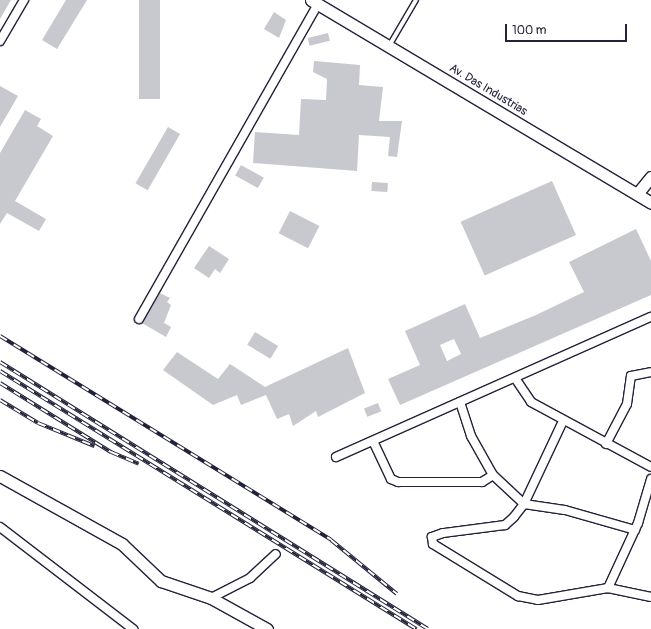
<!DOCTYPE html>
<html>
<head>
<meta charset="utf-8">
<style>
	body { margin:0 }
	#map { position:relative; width:651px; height:629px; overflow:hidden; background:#fff; font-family:Pangolin,sans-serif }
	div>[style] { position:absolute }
	.building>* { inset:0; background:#c8c8cf; transform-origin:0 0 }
	.roads { filter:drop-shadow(1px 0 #22223b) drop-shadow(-1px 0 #22223b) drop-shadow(0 1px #22223b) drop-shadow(0 -1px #22223b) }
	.lane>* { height:4px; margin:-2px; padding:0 2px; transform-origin:2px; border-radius:2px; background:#fff }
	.street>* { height:8px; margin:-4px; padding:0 4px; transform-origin:4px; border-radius:4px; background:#fff }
	.secondary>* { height:11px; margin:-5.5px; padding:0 5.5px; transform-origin:5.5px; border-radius:5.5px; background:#fff }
	.rail>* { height:4px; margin-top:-2px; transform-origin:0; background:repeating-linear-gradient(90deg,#fff 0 8px,#22223b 0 16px); box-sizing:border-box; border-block:1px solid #22223b }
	span { translate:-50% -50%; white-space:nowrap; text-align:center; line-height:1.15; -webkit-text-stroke:3px #fff; paint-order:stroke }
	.street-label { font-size:12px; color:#22223b }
	.scale { position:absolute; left:505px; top:24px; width:122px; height:18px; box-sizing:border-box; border:2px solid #22223b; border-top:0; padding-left:5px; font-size:12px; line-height:14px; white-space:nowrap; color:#22223b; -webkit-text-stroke:3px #fff; paint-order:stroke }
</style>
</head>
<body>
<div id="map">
	<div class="building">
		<i style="clip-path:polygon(0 0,11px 0,0 19px)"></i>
		<i style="clip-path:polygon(66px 0,87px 0,57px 49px,42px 40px)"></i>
		<i style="left:139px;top:0;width:21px;height:99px"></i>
		<i style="clip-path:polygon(274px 12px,286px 20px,279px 38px,264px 29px)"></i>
		<i style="left:328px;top:33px;width:8px;height:21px;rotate:76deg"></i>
		<i style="clip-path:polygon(314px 61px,360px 65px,359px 85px,383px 87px,379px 121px,402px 121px,397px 157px,388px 156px,390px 137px,359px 135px,357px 171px,253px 163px,255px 132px,299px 135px,301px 99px,326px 100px,327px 79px,313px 72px)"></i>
		<i style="clip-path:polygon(0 86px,18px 96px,0 127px)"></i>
		<i style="clip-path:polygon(25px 110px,41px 119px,37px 126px,53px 136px,15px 201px,46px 219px,39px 231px,7px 213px,0 224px,0 153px)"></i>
		<i style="left:168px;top:127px;width:14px;height:65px;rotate:30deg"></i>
		<i style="left:241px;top:165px;width:26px;height:12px;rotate:29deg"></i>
		<i style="left:552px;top:181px;width:59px;height:100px;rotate:66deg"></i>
		<i style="left:372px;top:182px;width:16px;height:9px;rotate:4deg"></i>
		<i style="left:290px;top:211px;width:33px;height:25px;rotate:27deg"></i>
		<i style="clip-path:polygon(evenodd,636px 229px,651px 261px,651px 295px,400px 405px,388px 379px,420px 365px,405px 331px,465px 304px,480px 338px,536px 315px,584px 292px,569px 262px,636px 229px,454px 339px,461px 354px,447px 361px,440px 345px,454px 339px)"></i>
		<i style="clip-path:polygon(209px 246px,229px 259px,220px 273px,215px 269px,209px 278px,194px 268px)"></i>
		<i style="clip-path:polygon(160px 293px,170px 298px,167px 302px,171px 305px,164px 323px,171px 327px,166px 337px,142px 323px)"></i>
		<i style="left:255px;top:332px;width:27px;height:15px;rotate:31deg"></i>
		<i style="clip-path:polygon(348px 348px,365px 393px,318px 417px,316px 411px,293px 426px,289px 414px,277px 419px,266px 395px,241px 405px,237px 395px,213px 405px,163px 370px,177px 352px,218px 379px,230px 364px,265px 387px)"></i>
		<i style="left:378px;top:403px;width:9px;height:15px;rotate:69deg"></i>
	</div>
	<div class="roads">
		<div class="lane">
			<i style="left:389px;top:46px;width:53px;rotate:-59.6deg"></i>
		</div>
		<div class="street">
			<i style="left:0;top:41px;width:48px;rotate:-59.7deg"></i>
			<i style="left:139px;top:319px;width:362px;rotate:-60.4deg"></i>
			<i style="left:515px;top:378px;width:29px;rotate:56deg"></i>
			<i style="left:531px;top:402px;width:136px;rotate:28.4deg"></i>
			<i style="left:460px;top:402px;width:36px;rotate:72deg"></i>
			<i style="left:471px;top:436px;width:45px;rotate:60.6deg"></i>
			<i style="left:493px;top:475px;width:42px;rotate:43.1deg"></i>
			<i style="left:524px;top:504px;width:41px;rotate:8.3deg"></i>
			<i style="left:565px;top:510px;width:73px;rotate:15.9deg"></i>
			<i style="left:563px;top:421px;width:92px;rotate:115.2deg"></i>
			<i style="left:524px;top:504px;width:16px;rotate:128deg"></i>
			<i style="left:514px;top:517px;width:12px;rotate:138deg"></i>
			<i style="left:505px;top:525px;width:63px;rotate:172.6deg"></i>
			<i style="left:443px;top:533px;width:12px;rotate:160deg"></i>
			<i style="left:432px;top:537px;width:7px;rotate:82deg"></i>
			<i style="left:433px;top:544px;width:100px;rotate:31.5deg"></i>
			<i style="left:518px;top:596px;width:20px;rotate:11deg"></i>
			<i style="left:538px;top:600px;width:71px;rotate:-9.7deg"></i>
			<i style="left:608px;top:588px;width:44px;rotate:11.8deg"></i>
			<i style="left:373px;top:441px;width:42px;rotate:64.7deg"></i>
			<i style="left:391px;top:479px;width:8px;rotate:23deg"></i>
			<i style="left:398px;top:482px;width:84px"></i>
			<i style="left:482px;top:482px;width:13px;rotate:-32deg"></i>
			<i style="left:606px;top:444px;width:45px;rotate:-62.3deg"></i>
			<i style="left:627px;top:404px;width:28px;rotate:-82deg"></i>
			<i style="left:631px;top:376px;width:20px;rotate:-11deg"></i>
			<i style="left:336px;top:457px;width:345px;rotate:-24deg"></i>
			<i style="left:0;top:527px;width:168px;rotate:37.5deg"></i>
			<i style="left:608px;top:588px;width:72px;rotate:-65.2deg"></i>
			<i style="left:638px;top:523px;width:46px;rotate:-73.5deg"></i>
			<i style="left:211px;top:598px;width:44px;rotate:-27.1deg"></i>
			<i style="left:250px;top:578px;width:35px;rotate:-43deg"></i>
		</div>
		<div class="secondary">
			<i style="left:311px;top:0;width:396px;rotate:30.8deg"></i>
			<i style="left:637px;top:194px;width:22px;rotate:-51deg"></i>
			<i style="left:0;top:476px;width:140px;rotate:29.1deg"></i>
			<i style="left:122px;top:544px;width:54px;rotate:43.5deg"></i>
			<i style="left:161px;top:581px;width:53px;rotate:18.8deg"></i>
			<i style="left:211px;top:598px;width:64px;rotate:29deg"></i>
		</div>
	</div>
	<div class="rail">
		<i style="left:0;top:336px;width:389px;rotate:31.6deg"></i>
		<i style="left:331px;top:540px;width:85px;rotate:39.3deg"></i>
		<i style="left:0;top:362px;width:504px;rotate:31.96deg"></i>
		<i style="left:0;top:371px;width:490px;rotate:31.8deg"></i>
		<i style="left:0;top:383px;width:131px;rotate:31.9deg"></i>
		<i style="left:111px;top:452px;width:30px;rotate:23deg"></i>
		<i style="left:0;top:400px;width:44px;rotate:31.2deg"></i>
		<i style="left:38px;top:423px;width:61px;rotate:22.3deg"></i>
	</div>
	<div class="street-label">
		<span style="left:488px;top:90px;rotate:31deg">Av. Das Industrias</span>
	</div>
	<div class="scale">100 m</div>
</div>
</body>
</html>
